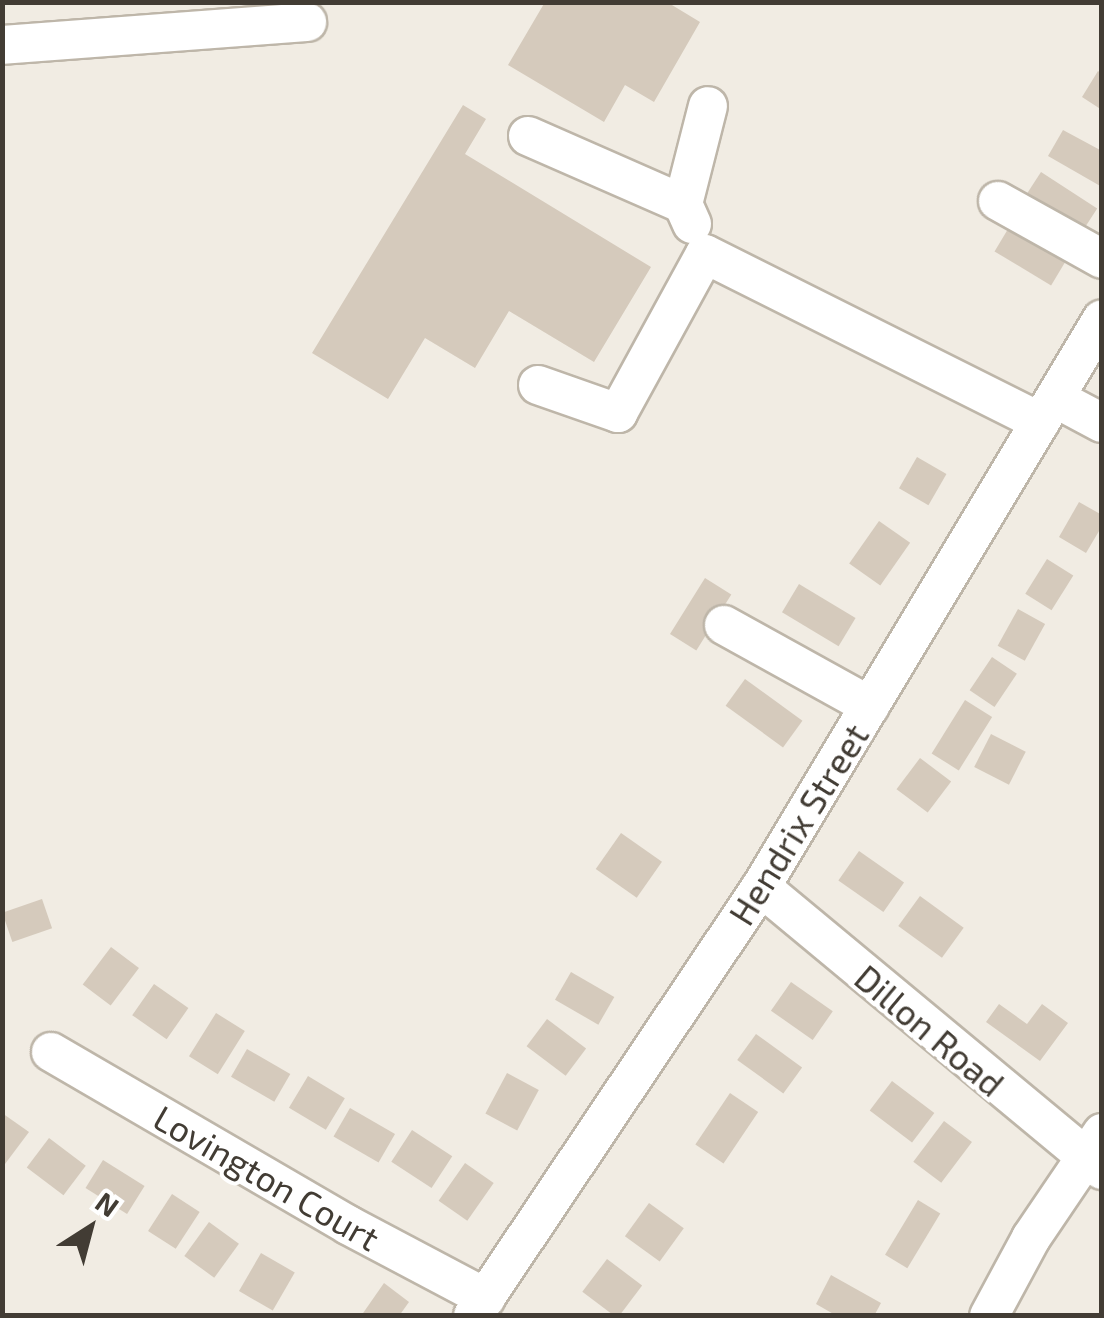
<!DOCTYPE html>
<html>
<head>
<meta charset="utf-8">
<style>
	body { margin:0 }
	#map { position:relative; width:1104px; height:1318px; overflow:hidden; background:#f1ece3; font-family:"Exo 2",sans-serif }
	div>[style] { position:absolute }
	.building>* { inset:0; background:#d5cabc; transform-origin:0 0 }
	.roads { filter:drop-shadow(2px 0 #beb6a9) drop-shadow(-2px 0 #beb6a9) drop-shadow(0 2px #beb6a9) drop-shadow(0 -2px #beb6a9) }
	.minor>* { height:38px; margin:-19px; padding:0 19px; transform-origin:19px; border-radius:19px; background:#fff }
	span { translate:-50% -50%; white-space:nowrap; text-align:center; line-height:1.15; -webkit-text-stroke:8px #fff; paint-order:stroke }
	.street-label { font-size:35px; color:#423c34 }
	.frame { position:absolute; inset:0; border:5px solid #423c34; pointer-events:none }
	.north { position:absolute; left:40px; top:1178px; width:100px; height:100px; -webkit-text-stroke:8px #fff; paint-order:stroke; rotate:36deg; font-size:28px; font-weight:700; line-height:40px; text-align:center; color:#423c34 }
	.north::after { content:''; display:block; margin:auto; width:35px; height:45px; background:#423c34; clip-path:polygon(50% 0,100% 100%,50% 72%,0 100%) }
</style>
</head>
<body>
<div id="map">
	<div class="building">
		<i style="clip-path:polygon(545px 2px,667px 2px,700px 22px,654px 102px,625px 85px,604px 122px,508px 65px)"></i>
		<i style="clip-path:polygon(1098px 71px,1102px 74px,1102px 110px,1082px 97px)"></i>
		<i style="clip-path:polygon(463px 105px,486px 119px,465px 154px,651px 267px,594px 362px,509px 311px,475px 368px,425px 338px,388px 399px,312px 353px)"></i>
		<i style="clip-path:polygon(1063px 130px,1102px 151px,1102px 187px,1048px 156px)"></i>
		<i style="left:1041px;top:172px;width:67px;height:31px;rotate:33deg"></i>
		<i style="left:1011px;top:224px;width:66px;height:32px;rotate:31deg"></i>
		<i style="left:917px;top:457px;width:34px;height:36px;rotate:30deg"></i>
		<i style="clip-path:polygon(1079px 502px,1102px 515px,1102px 526px,1086px 553px,1059px 537px)"></i>
		<i style="left:879px;top:521px;width:38px;height:52px;rotate:35deg"></i>
		<i style="left:1047px;top:559px;width:31px;height:41px;rotate:32deg"></i>
		<i style="left:705px;top:578px;width:31px;height:66px;rotate:32deg"></i>
		<i style="left:799px;top:584px;width:66px;height:33px;rotate:31deg"></i>
		<i style="left:1018px;top:609px;width:31px;height:42px;rotate:29deg"></i>
		<i style="left:992px;top:657px;width:30px;height:40px;rotate:34deg"></i>
		<i style="left:745px;top:679px;width:71px;height:33px;rotate:36deg"></i>
		<i style="left:965px;top:700px;width:32px;height:63px;rotate:32deg"></i>
		<i style="left:991px;top:734px;width:39px;height:37px;rotate:27deg"></i>
		<i style="left:920px;top:758px;width:39px;height:39px;rotate:37deg"></i>
		<i style="left:621px;top:833px;width:50px;height:44px;rotate:35deg"></i>
		<i style="left:859px;top:851px;width:55px;height:36px;rotate:35deg"></i>
		<i style="left:920px;top:896px;width:54px;height:37px;rotate:36deg"></i>
		<i style="left:42px;top:899px;width:31px;height:42px;rotate:71deg"></i>
		<i style="left:111px;top:947px;width:35px;height:47px;rotate:37deg"></i>
		<i style="left:571px;top:972px;width:50px;height:32px;rotate:30deg"></i>
		<i style="left:791px;top:982px;width:51px;height:35px;rotate:35deg"></i>
		<i style="left:154px;top:984px;width:42px;height:38px;rotate:35deg"></i>
		<i style="clip-path:polygon(999px 1004px,1027px 1024px,1042px 1004px,1068px 1023px,1040px 1061px,986px 1022px)"></i>
		<i style="left:216px;top:1013px;width:34px;height:51px;rotate:32deg"></i>
		<i style="left:547px;top:1019px;width:49px;height:34px;rotate:37deg"></i>
		<i style="left:756px;top:1034px;width:57px;height:32px;rotate:36deg"></i>
		<i style="left:247px;top:1049px;width:50px;height:32px;rotate:30deg"></i>
		<i style="left:507px;top:1073px;width:36px;height:46px;rotate:28deg"></i>
		<i style="left:308px;top:1076px;width:43px;height:37px;rotate:31deg"></i>
		<i style="left:892px;top:1081px;width:53px;height:37px;rotate:37deg"></i>
		<i style="left:730px;top:1093px;width:34px;height:62px;rotate:34deg"></i>
		<i style="left:350px;top:1108px;width:52px;height:33px;rotate:30deg"></i>
		<i style="clip-path:polygon(2px 1113px,29px 1132px,2px 1168px)"></i>
		<i style="left:944px;top:1121px;width:35px;height:51px;rotate:37deg"></i>
		<i style="left:412px;top:1130px;width:48px;height:38px;rotate:33deg"></i>
		<i style="left:49px;top:1138px;width:46px;height:37px;rotate:37deg"></i>
		<i style="left:103px;top:1160px;width:49px;height:33px;rotate:32deg"></i>
		<i style="left:465px;top:1163px;width:35px;height:46px;rotate:35deg"></i>
		<i style="left:172px;top:1194px;width:33px;height:44px;rotate:33deg"></i>
		<i style="left:918px;top:1200px;width:26px;height:64px;rotate:31deg"></i>
		<i style="left:649px;top:1203px;width:43px;height:41px;rotate:36deg"></i>
		<i style="left:209px;top:1222px;width:37px;height:42px;rotate:36deg"></i>
		<i style="left:261px;top:1253px;width:39px;height:44px;rotate:30deg"></i>
		<i style="left:607px;top:1259px;width:44px;height:41px;rotate:37deg"></i>
		<i style="clip-path:polygon(831px 1275px,881px 1303px,874px 1316px,837px 1316px,816px 1304px)"></i>
		<i style="clip-path:polygon(384px 1283px,409px 1302px,399px 1316px,361px 1316px)"></i>
	</div>
	<div class="roads">
		<div class="minor">
			<i style="left:2px;top:45px;width:306px;rotate:-4.3deg"></i>
			<i style="left:528px;top:136px;width:169px;rotate:23.7deg"></i>
			<i style="left:998px;top:201px;width:119px;rotate:29.1deg"></i>
			<i style="left:692px;top:224px;width:22px;rotate:-114deg"></i>
			<i style="left:683px;top:204px;width:101px;rotate:-75.7deg"></i>
			<i style="left:538px;top:385px;width:85px;rotate:19.3deg"></i>
			<i style="left:618px;top:413px;width:181px;rotate:-61.3deg"></i>
			<i style="left:705px;top:254px;width:375px;rotate:26.6deg"></i>
			<i style="left:1055px;top:398px;width:53px;rotate:28deg"></i>
			<i style="left:724px;top:625px;width:167px;rotate:29deg"></i>
			<i style="left:761px;top:887px;width:443px;rotate:39.7deg"></i>
			<i style="left:51px;top:1052px;width:344px;rotate:30.2deg"></i>
			<i style="left:348px;top:1225px;width:156px;rotate:27.9deg"></i>
			<i style="left:473px;top:1316px;width:517px;rotate:-56.13deg"></i>
			<i style="left:761px;top:887px;width:662px;rotate:-59.02deg"></i>
			<i style="left:989px;top:1316px;width:89px;rotate:-61.7deg"></i>
			<i style="left:1031px;top:1238px;width:127px;rotate:-55.9deg"></i>
		</div>
	</div>
	<div class="street-label">
		<span style="left:798px;top:824px;rotate:-58deg">Hendrix Street</span>
		<span style="left:930px;top:1030px;rotate:40deg">Dillon Road</span>
		<span style="left:267px;top:1177px;rotate:30deg">Lovington Court</span>
	</div>
	<div class="frame"></div>
	<div class="north">N</div>
</div>
</body>
</html>
